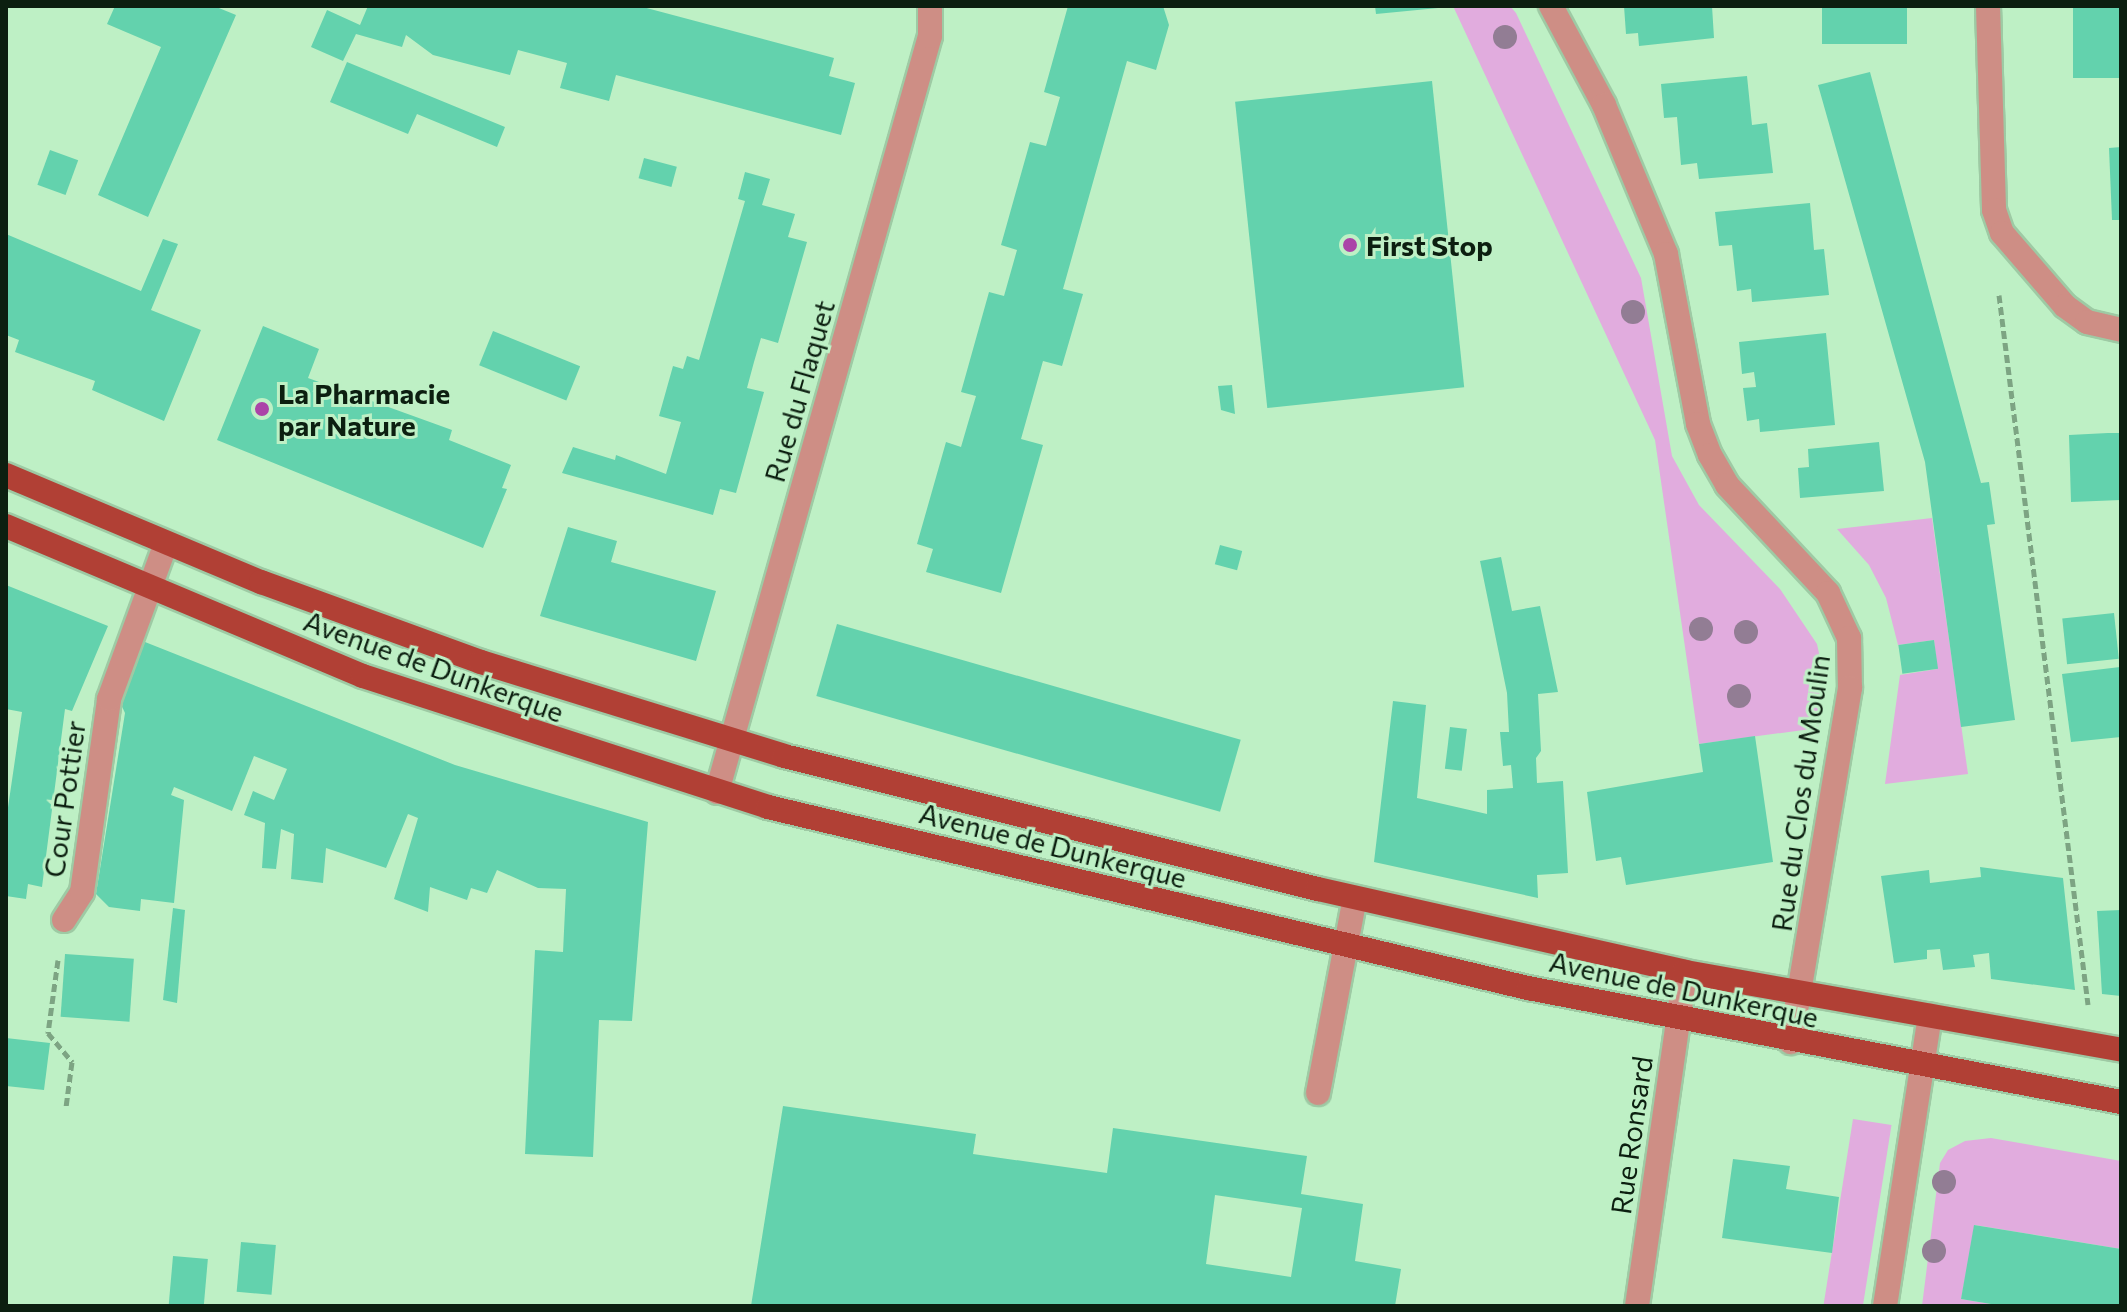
<!DOCTYPE html>
<html>
<head>
<meta charset="utf-8">
<style>
	body { margin:0 }
	#map { position:relative; width:2127px; height:1312px; overflow:hidden; background:#bef0c5; font-family:Commissioner,sans-serif }
	div>[style] { position:absolute }
	.green>* { inset:0; background:#e1acde; transform-origin:0 0 }
	.building>* { inset:0; background:#63d2ad; transform-origin:0 0 }
	.path>* { height:5px; margin-top:-2.5px; transform-origin:0; background:repeating-linear-gradient(90deg,#7da483 0 8px,transparent 0 12px) }
	.roads { filter:drop-shadow(2px 0 #9ecaa4) drop-shadow(-2px 0 #9ecaa4) drop-shadow(0 2px #9ecaa4) drop-shadow(0 -2px #9ecaa4) }
	.service>* { height:24px; margin:-12px; padding:0 12px; transform-origin:12px; border-radius:12px; background:#ce8e85 }
	.minor>* { height:24px; margin:-12px; padding:0 12px; transform-origin:12px; border-radius:12px; background:#ce8e85 }
	.primary>* { height:24px; margin:-12px; padding:0 12px; transform-origin:12px; border-radius:12px; background:#b14035 }
	.trees>* { width:24px; height:24px; margin:-12px; border-radius:50%; background:#927d94 }
	.dots>* { width:22px; height:22px; translate:-50% -50%; box-sizing:border-box; border:4px solid #bef0c5; border-radius:50% }
	span { translate:-50% -50%; white-space:nowrap; text-align:center; line-height:1.15; -webkit-text-stroke:6px #bef0c5; paint-order:stroke }
	.poi-label { font-size:28px; color:#0c1f10; font-weight:700 }
	.left { translate:0 -50%; text-align:left }
	.street-label { font-size:28px; color:#0c1f10 }
	.frame { position:absolute; inset:0; border:8px solid #0c1f10; pointer-events:none }
</style>
</head>
<body>
<div id="map">
	<div class="green">
		<i style="clip-path:polygon(1453px 6px,1510px 6px,1516px 13px,1641px 278px,1672px 456px,1699px 505px,1780px 589px,1817px 644px,1825px 681px,1818px 728px,1699px 744px,1655px 440px)"></i>
		<i style="clip-path:polygon(1932px 518px,1968px 774px,1885px 784px,1900px 675px,1937px 669px,1934px 640px,1898px 645px,1886px 598px,1869px 565px,1837px 529px)"></i>
		<i style="left:1853px;top:1119px;width:39px;height:189px;rotate:9deg"></i>
		<i style="clip-path:polygon(1991px 1138px,2121px 1161px,2121px 1249px,1975px 1225px,1961px 1299px,2003px 1306px,1922px 1306px,1940px 1163px,1948px 1150px,1965px 1141px)"></i>
	</div>
	<div class="building">
		<i style="clip-path:polygon(115px 6px,214px 6px,236px 15px,148px 217px,98px 195px,161px 47px,107px 24px)"></i>
		<i style="clip-path:polygon(368px 6px,639px 6px,834px 58px,829px 76px,855px 83px,841px 135px,616px 75px,609px 101px,560px 88px,567px 63px,518px 50px,510px 75px,433px 55px,406px 35px,402px 47px,356px 34px,343px 61px,311px 47px,327px 10px,360px 25px)"></i>
		<i style="clip-path:polygon(1068px 6px,1163px 6px,1169px 25px,1156px 70px,1127px 61px,1063px 289px,1083px 294px,1062px 366px,1043px 361px,1021px 439px,1043px 445px,1001px 593px,926px 572px,933px 549px,917px 544px,946px 442px,961px 447px,968px 423px,976px 396px,961px 392px,989px 292px,1004px 296px,1017px 250px,1001px 245px,1030px 142px,1046px 146px,1060px 97px,1044px 92px)"></i>
		<i style="clip-path:polygon(1375px 6px,1438px 6px,1438px 8px,1376px 14px)"></i>
		<i style="clip-path:polygon(1624px 6px,1712px 6px,1714px 38px,1639px 46px,1638px 33px,1626px 34px)"></i>
		<i style="left:1822px;top:6px;width:85px;height:38px"></i>
		<i style="left:2073px;top:6px;width:48px;height:72px"></i>
		<i style="clip-path:polygon(347px 62px,505px 127px,497px 147px,417px 114px,408px 134px,330px 102px)"></i>
		<i style="clip-path:polygon(1870px 72px,1981px 483px,1989px 482px,1995px 524px,1987px 525px,2015px 720px,1961px 727px,1925px 462px,1818px 85px)"></i>
		<i style="clip-path:polygon(1747px 76px,1752px 125px,1767px 123px,1773px 173px,1699px 179px,1697px 163px,1681px 165px,1677px 117px,1664px 118px,1661px 84px)"></i>
		<i style="left:1432px;top:81px;width:308px;height:198px;rotate:84deg"></i>
		<i style="clip-path:polygon(2121px 147px,2121px 220px,2112px 220px,2109px 148px)"></i>
		<i style="left:50px;top:150px;width:30px;height:37px;rotate:20deg"></i>
		<i style="left:644px;top:158px;width:34px;height:21px;rotate:15deg"></i>
		<i style="clip-path:polygon(745px 172px,770px 179px,762px 205px,795px 214px,788px 237px,807px 242px,778px 343px,761px 338px,754px 362px,747px 388px,764px 392px,736px 493px,720px 489px,713px 515px,562px 473px,573px 447px,615px 460px,616px 455px,666px 474px,681px 422px,659px 416px,673px 366px,683px 369px,687px 356px,699px 360px,745px 201px,738px 199px)"></i>
		<i style="clip-path:polygon(1810px 203px,1814px 250px,1824px 249px,1829px 295px,1752px 302px,1751px 289px,1737px 291px,1732px 245px,1719px 246px,1715px 212px)"></i>
		<i style="clip-path:polygon(6px 234px,141px 291px,163px 239px,178px 244px,151px 310px,201px 330px,164px 421px,92px 390px,95px 381px,15px 352px,19px 340px,6px 335px)"></i>
		<i style="clip-path:polygon(263px 326px,319px 349px,308px 378px,452px 430px,449px 440px,511px 465px,502px 488px,507px 489px,483px 548px,217px 440px)"></i>
		<i style="left:493px;top:331px;width:94px;height:37px;rotate:22deg"></i>
		<i style="clip-path:polygon(1826px 333px,1835px 425px,1760px 432px,1759px 419px,1747px 421px,1743px 388px,1756px 387px,1754px 372px,1742px 374px,1739px 342px)"></i>
		<i style="clip-path:polygon(1232px 385px,1235px 414px,1221px 410px,1218px 386px)"></i>
		<i style="clip-path:polygon(2108px 433px,2121px 433px,2121px 500px,2071px 502px,2069px 435px)"></i>
		<i style="clip-path:polygon(1879px 442px,1884px 491px,1800px 498px,1798px 468px,1809px 467px,1808px 449px)"></i>
		<i style="clip-path:polygon(568px 527px,617px 541px,611px 562px,716px 591px,696px 661px,540px 616px)"></i>
		<i style="left:1220px;top:545px;width:23px;height:20px;rotate:15deg"></i>
		<i style="clip-path:polygon(1501px 557px,1512px 611px,1540px 606px,1558px 692px,1538px 694px,1541px 751px,1536px 758px,1537px 783px,1563px 781px,1568px 873px,1537px 875px,1538px 898px,1374px 862px,1393px 701px,1426px 705px,1417px 798px,1487px 814px,1487px 790px,1513px 788px,1511px 765px,1503px 766px,1500px 732px,1509px 732px,1507px 693px,1480px 561px)"></i>
		<i style="clip-path:polygon(6px 585px,108px 626px,72px 711px,65px 709px,42px 887px,28px 884px,26px 899px,6px 896px,6px 821px,22px 712px,6px 709px)"></i>
		<i style="left:2114px;top:613px;width:46px;height:52px;rotate:84deg"></i>
		<i style="left:837px;top:624px;width:420px;height:75px;rotate:16deg"></i>
		<i style="left:1934px;top:640px;width:29px;height:36px;rotate:82deg"></i>
		<i style="clip-path:polygon(145px 642px,455px 765px,648px 822px,632px 1021px,599px 1020px,593px 1157px,525px 1154px,535px 950px,563px 952px,566px 889px,538px 888px,497px 870px,487px 893px,471px 888px,467px 900px,430px 887px,428px 912px,394px 899px,418px 818px,408px 814px,386px 868px,326px 848px,323px 883px,291px 879px,294px 834px,281px 829px,276px 869px,262px 868px,265px 823px,244px 815px,253px 791px,274px 800px,287px 769px,254px 756px,232px 811px,174px 787px,171px 795px,184px 800px,174px 903px,141px 899px,140px 911px,109px 907px,96px 894px,125px 713px,119px 700px)"></i>
		<i style="clip-path:polygon(2120px 667px,2121px 737px,2071px 742px,2062px 674px)"></i>
		<i style="left:1450px;top:727px;width:17px;height:42px;rotate:7deg"></i>
		<i style="clip-path:polygon(1755px 736px,1773px 862px,1626px 885px,1621px 857px,1596px 861px,1587px 792px,1703px 772px,1699px 744px)"></i>
		<i style="clip-path:polygon(1980px 867px,2063px 878px,2075px 990px,1991px 979px,1989px 953px,1973px 955px,1975px 967px,1943px 970px,1940px 949px,1927px 950px,1927px 959px,1894px 963px,1881px 876px,1929px 870px,1930px 883px,1981px 877px)"></i>
		<i style="clip-path:polygon(173px 908px,185px 910px,177px 1003px,163px 1000px)"></i>
		<i style="clip-path:polygon(2121px 910px,2121px 996px,2102px 994px,2097px 911px)"></i>
		<i style="left:65px;top:954px;width:69px;height:63px;rotate:4deg"></i>
		<i style="clip-path:polygon(6px 1038px,50px 1043px,44px 1090px,6px 1086px)"></i>
		<i style="clip-path:polygon(evenodd,783px 1106px,976px 1134px,973px 1154px,1107px 1173px,1113px 1128px,1307px 1156px,1301px 1194px,1363px 1204px,1355px 1261px,1401px 1269px,1395px 1306px,751px 1306px,783px 1106px,1215px 1195px,1302px 1208px,1291px 1277px,1206px 1264px,1215px 1195px)"></i>
		<i style="clip-path:polygon(1733px 1159px,1790px 1166px,1786px 1189px,1839px 1197px,1832px 1253px,1722px 1238px)"></i>
		<i style="clip-path:polygon(1974px 1225px,2121px 1249px,2121px 1306px,2003px 1306px,1961px 1299px)"></i>
		<i style="left:241px;top:1242px;width:35px;height:50px;rotate:5deg"></i>
		<i style="left:173px;top:1256px;width:35px;height:50px;rotate:5deg"></i>
	</div>
	<div class="path">
		<i style="left:1999px;top:295px;width:715px;rotate:82.85deg"></i>
		<i style="left:58px;top:960px;width:74px;rotate:97.8deg"></i>
		<i style="left:48px;top:1033px;width:38px;rotate:50deg"></i>
		<i style="left:72px;top:1062px;width:45px;rotate:97.6deg"></i>
	</div>
	<div class="roads">
		<div class="service">
			<i style="left:64px;top:920px;width:33px;rotate:-57deg"></i>
			<i style="left:82px;top:892px;width:195px;rotate:-82deg"></i>
			<i style="left:109px;top:699px;width:166px;rotate:-69.9deg"></i>
			<i style="left:1318px;top:1093px;width:198px;rotate:-79.3deg"></i>
		</div>
		<div class="minor">
			<i style="left:1551px;top:6px;width:112px;rotate:61.8deg"></i>
			<i style="left:1604px;top:105px;width:161px;rotate:67.4deg"></i>
			<i style="left:1666px;top:254px;width:173px;rotate:79.3deg"></i>
			<i style="left:1698px;top:424px;width:33px;rotate:69deg"></i>
			<i style="left:1710px;top:455px;width:34px;rotate:60deg"></i>
			<i style="left:1727px;top:485px;width:148px;rotate:46.9deg"></i>
			<i style="left:1828px;top:593px;width:50px;rotate:65deg"></i>
			<i style="left:1849px;top:638px;width:50px;rotate:88.9deg"></i>
			<i style="left:1850px;top:688px;width:359px;rotate:99.5deg"></i>
			<i style="left:1988px;top:6px;width:204px;rotate:88.3deg"></i>
			<i style="left:1994px;top:210px;width:24px;rotate:71deg"></i>
			<i style="left:2002px;top:233px;width:96px;rotate:49.2deg"></i>
			<i style="left:2065px;top:306px;width:27px;rotate:36deg"></i>
			<i style="left:2087px;top:322px;width:35px;rotate:13deg"></i>
			<i style="left:717px;top:792px;width:785px;rotate:-74.27deg"></i>
			<i style="left:930px;top:36px;width:30px;rotate:-90deg"></i>
			<i style="left:1637px;top:1306px;width:337px;rotate:-81.8deg"></i>
			<i style="left:1885px;top:1306px;width:294px;rotate:-81.2deg"></i>
		</div>
		<div class="primary">
			<i style="left:6px;top:475px;width:277px;rotate:22.8deg"></i>
			<i style="left:261px;top:582px;width:234px;rotate:20deg"></i>
			<i style="left:481px;top:662px;width:317px;rotate:17.2deg"></i>
			<i style="left:784px;top:756px;width:550px;rotate:13.99deg"></i>
			<i style="left:1318px;top:889px;width:376px;rotate:12.7deg"></i>
			<i style="left:1685px;top:972px;width:443px;rotate:10.1deg"></i>
			<i style="left:6px;top:526px;width:387px;rotate:22.8deg"></i>
			<i style="left:363px;top:676px;width:426px;rotate:17.9deg"></i>
			<i style="left:768px;top:807px;width:781px;rotate:13.4deg"></i>
			<i style="left:1528px;top:988px;width:604px;rotate:10.88deg"></i>
		</div>
	</div>
	<div class="trees">
		<i style="left:1505px;top:37px"></i>
		<i style="left:1633px;top:312px"></i>
		<i style="left:1701px;top:629px"></i>
		<i style="left:1746px;top:632px"></i>
		<i style="left:1739px;top:696px"></i>
		<i style="left:1944px;top:1182px"></i>
		<i style="left:1934px;top:1251px"></i>
	</div>
	<div class="dots">
		<i style="left:1350px;top:245px;background:#ab44a8"></i>
		<i style="left:262px;top:409px;background:#ab44a8"></i>
	</div>
	<div class="poi-label">
		<span class="left" style="left:1366px;top:245px">First Stop</span>
		<span class="left" style="left:278px;top:409px">La Pharmacie<br>par Nature</span>
	</div>
	<div class="street-label">
		<span style="left:799px;top:391px;rotate:-74deg">Rue du Flaquet</span>
		<span style="left:434px;top:666px;rotate:20deg">Avenue de Dunkerque</span>
		<span style="left:1800px;top:793px;rotate:-82deg">Rue du Clos du Moulin</span>
		<span style="left:64px;top:799px;rotate:-82deg">Cour Pottier</span>
		<span style="left:1053px;top:845px;rotate:14deg">Avenue de Dunkerque</span>
		<span style="left:1684px;top:989px;rotate:12deg">Avenue de Dunkerque</span>
		<span style="left:1631px;top:1135px;rotate:-82deg">Rue Ronsard</span>
	</div>
	<div class="frame"></div>
</div>
</body>
</html>
